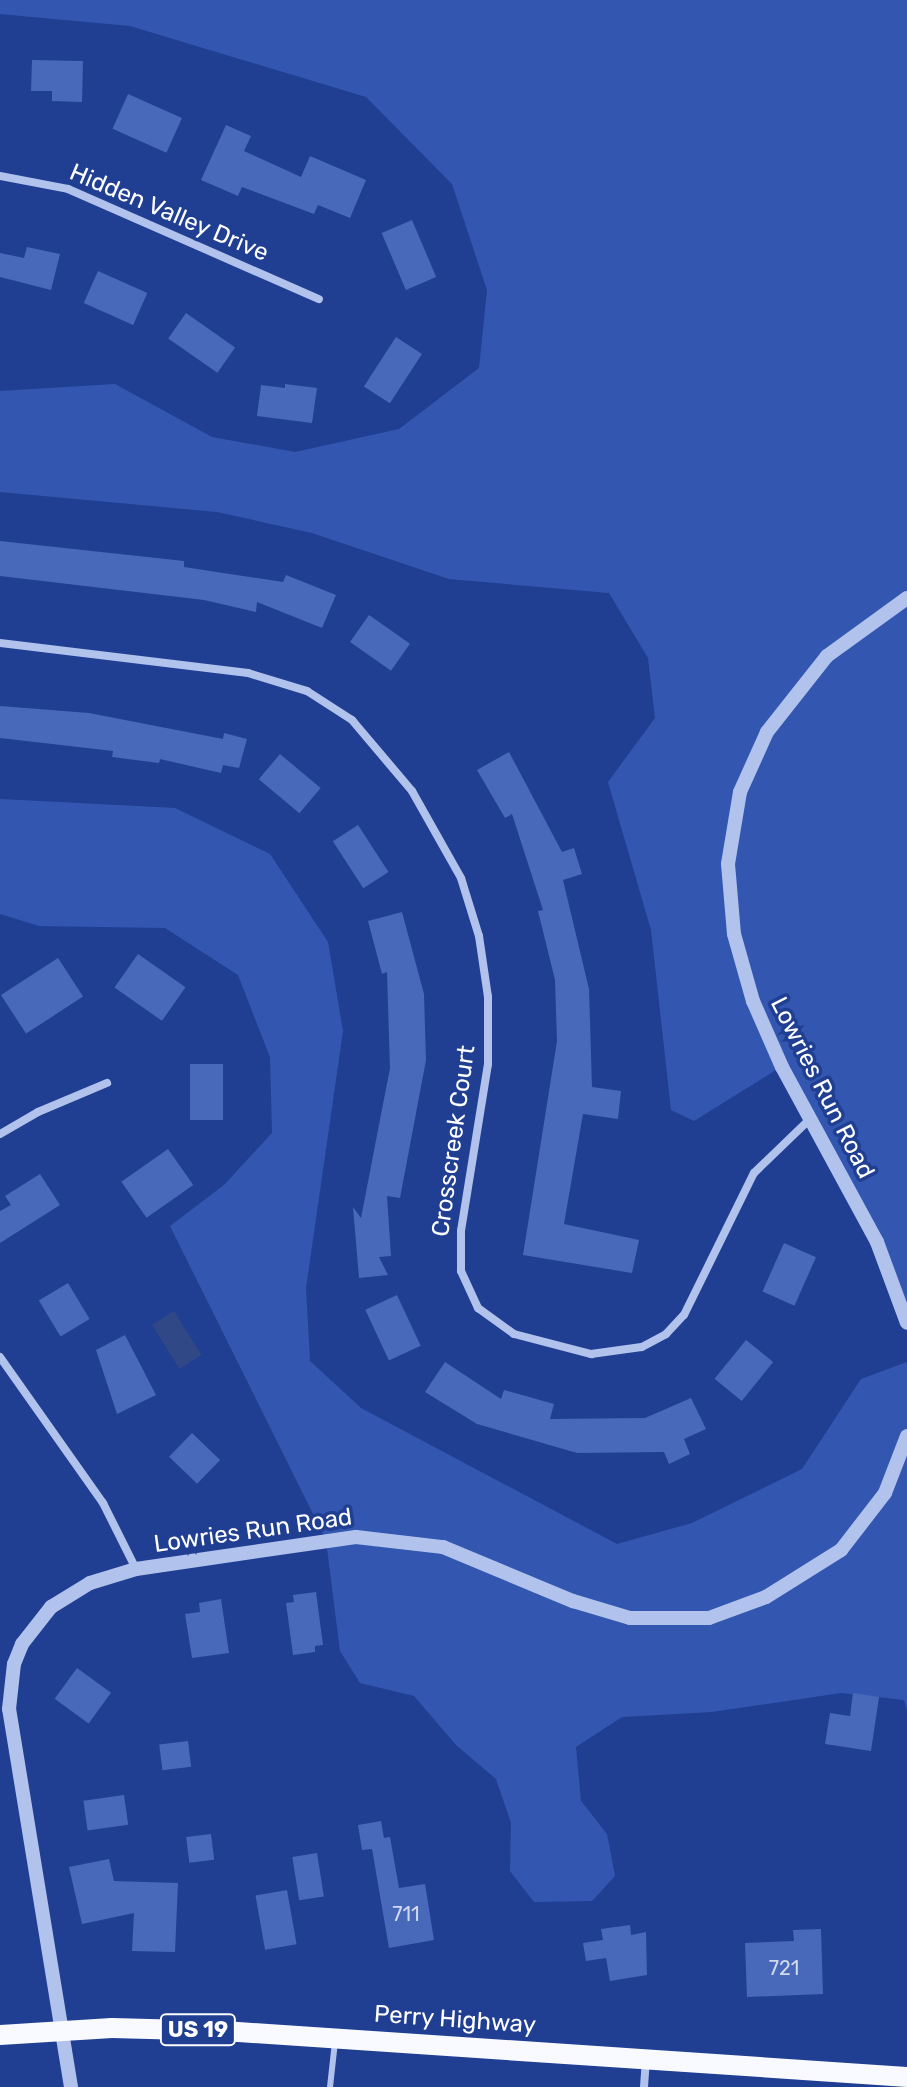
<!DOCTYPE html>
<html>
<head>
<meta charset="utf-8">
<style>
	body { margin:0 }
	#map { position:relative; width:907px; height:2087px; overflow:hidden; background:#203f92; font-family:Rubik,sans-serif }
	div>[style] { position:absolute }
	.green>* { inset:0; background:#3357b0 }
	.water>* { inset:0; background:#314886; transform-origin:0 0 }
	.building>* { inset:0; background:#4868b9; transform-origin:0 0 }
	.service>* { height:6px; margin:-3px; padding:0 3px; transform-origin:3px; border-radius:3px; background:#b1c3ed }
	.minor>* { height:8px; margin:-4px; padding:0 4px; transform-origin:4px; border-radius:4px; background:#b1c3ed }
	.tertiary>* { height:14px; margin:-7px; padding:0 7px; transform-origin:7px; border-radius:7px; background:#b1c3ed }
	.primary>* { height:20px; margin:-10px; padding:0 10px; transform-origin:10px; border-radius:10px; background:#f8faff }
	span { translate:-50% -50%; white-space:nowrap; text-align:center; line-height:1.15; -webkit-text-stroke:7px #203f92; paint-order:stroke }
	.number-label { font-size:20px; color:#d1d9ee }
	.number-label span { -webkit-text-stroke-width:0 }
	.shield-label span { padding:2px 6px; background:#203f92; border:2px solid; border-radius:6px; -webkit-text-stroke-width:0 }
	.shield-label { font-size:22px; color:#fff; font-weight:700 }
	.street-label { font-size:24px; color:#fff }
</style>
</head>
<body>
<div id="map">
	<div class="green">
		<i style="clip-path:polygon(0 0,907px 0,907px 1323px,898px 1290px,781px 1067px,694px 1121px,671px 1110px,651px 930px,608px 782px,655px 718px,648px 658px,609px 593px,449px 579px,312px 533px,217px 512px,0 492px,0 391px,115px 384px,212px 437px,295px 452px,399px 429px,479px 368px,487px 290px,452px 184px,366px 97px,130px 26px,0 14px)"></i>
		<i style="clip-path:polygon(0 799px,175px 808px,270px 854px,328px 942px,343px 1031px,306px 1288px,310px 1361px,361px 1408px,617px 1544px,692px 1523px,802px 1469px,861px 1379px,907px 1362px,907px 1710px,904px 1700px,841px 1693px,712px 1712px,622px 1717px,576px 1747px,581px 1801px,607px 1834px,615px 1876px,592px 1901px,534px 1902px,510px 1871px,511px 1823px,496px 1779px,456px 1745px,414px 1696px,360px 1683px,340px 1651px,326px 1540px,170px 1226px,224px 1185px,272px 1133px,270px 1057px,238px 975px,165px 928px,39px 926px,0 914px)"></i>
	</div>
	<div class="water">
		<i style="left:174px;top:1311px;width:52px;height:26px;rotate:58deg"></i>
	</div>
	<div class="building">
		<i style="clip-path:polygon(32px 60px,83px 61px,82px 102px,52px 101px,52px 91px,31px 91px)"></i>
		<i style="left:128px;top:94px;width:59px;height:38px;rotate:24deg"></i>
		<i style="clip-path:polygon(226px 125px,251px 136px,244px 151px,301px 177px,310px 156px,366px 180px,350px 218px,318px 205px,314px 214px,242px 187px,238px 196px,201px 180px)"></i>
		<i style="left:412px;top:220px;width:62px;height:33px;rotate:67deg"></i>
		<i style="clip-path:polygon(27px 247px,60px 254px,51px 290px,0 277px,0 253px,24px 258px)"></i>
		<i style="left:98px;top:271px;width:54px;height:35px;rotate:24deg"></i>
		<i style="left:186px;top:313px;width:60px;height:31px;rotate:35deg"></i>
		<i style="left:396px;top:337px;width:31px;height:59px;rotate:33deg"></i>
		<i style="clip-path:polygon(285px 384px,317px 388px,312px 423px,257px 416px,261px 385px,285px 388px)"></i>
		<i style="clip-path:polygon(0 541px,184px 561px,184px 567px,283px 582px,286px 575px,336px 595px,322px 628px,257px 602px,256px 612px,204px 600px,0 576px)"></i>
		<i style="left:369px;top:615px;width:50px;height:33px;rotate:35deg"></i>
		<i style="clip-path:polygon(0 706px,89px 713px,223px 739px,224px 733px,247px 739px,239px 768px,223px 765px,221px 773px,160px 759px,159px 763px,112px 757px,113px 751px,0 738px)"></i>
		<i style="clip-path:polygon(509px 752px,562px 852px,574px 848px,582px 874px,563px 880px,589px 989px,592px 1087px,621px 1091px,618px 1119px,583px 1114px,564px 1224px,639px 1240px,632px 1273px,523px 1255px,557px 1041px,555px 980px,538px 911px,543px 910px,512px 814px,505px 818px,477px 770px)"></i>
		<i style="left:280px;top:754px;width:53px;height:33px;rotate:40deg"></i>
		<i style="left:358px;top:825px;width:56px;height:30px;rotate:57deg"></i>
		<i style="clip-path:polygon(402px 912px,424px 994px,426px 1060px,400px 1198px,387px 1196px,391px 1256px,379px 1257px,388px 1275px,359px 1278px,353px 1207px,361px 1218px,390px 1068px,387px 972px,382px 974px,368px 921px)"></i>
		<i style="left:138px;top:954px;width:58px;height:41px;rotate:35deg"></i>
		<i style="left:58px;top:958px;width:46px;height:68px;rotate:57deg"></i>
		<i style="left:190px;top:1064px;width:33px;height:56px"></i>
		<i style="left:168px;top:1149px;width:44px;height:57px;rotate:55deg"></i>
		<i style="clip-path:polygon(40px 1174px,60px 1205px,0 1243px,0 1211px,11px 1205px,5px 1196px)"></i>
		<i style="left:784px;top:1243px;width:35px;height:53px;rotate:24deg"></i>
		<i style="left:68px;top:1283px;width:42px;height:34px;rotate:59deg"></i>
		<i style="left:397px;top:1295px;width:56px;height:35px;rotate:65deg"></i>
		<i style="clip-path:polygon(125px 1335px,156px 1395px,117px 1414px,96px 1350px)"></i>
		<i style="left:746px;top:1340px;width:35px;height:50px;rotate:39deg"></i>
		<i style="clip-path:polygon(445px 1362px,501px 1399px,504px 1390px,554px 1404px,550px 1419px,645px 1418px,691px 1398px,706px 1429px,684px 1439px,690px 1454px,669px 1464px,664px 1452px,577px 1453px,477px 1424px,425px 1392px)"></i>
		<i style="left:192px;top:1433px;width:39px;height:33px;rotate:44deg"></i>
		<i style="clip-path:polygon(316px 1592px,323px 1645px,315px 1646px,315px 1652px,293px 1655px,286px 1603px,294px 1602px,293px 1595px)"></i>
		<i style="clip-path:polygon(221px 1599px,229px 1653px,192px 1658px,185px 1614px,200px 1612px,199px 1603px)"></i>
		<i style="left:77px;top:1668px;width:42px;height:38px;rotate:36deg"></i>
		<i style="clip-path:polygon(853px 1693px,879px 1697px,871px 1751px,825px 1744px,830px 1713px,850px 1716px)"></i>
		<i style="left:188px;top:1741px;width:26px;height:29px;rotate:83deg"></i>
		<i style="left:124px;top:1795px;width:30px;height:41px;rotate:82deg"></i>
		<i style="clip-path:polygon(381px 1821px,384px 1838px,390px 1837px,399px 1888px,425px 1884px,434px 1940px,389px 1948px,372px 1849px,362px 1850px,358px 1825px)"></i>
		<i style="left:211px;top:1834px;width:26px;height:25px;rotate:83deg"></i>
		<i style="left:317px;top:1853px;width:44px;height:25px;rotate:81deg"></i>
		<i style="clip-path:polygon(109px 1859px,114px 1881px,178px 1883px,175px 1952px,132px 1951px,134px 1913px,82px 1924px,69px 1867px)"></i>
		<i style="left:287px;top:1890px;width:55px;height:32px;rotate:80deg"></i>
		<i style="clip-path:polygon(630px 1925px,631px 1935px,646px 1932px,647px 1975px,610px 1981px,606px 1958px,586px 1961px,583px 1943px,603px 1940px,601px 1929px)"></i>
		<i style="clip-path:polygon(821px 1929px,823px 1994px,747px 1997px,745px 1943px,794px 1941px,793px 1930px)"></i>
	</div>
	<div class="service">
		<i style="left:330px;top:2087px;width:45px;rotate:-83.7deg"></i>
	</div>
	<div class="minor">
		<i style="left:0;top:176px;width:69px;rotate:10.8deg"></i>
		<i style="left:68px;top:189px;width:274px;rotate:23.7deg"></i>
		<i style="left:0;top:643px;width:250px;rotate:6.9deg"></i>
		<i style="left:248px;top:673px;width:62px;rotate:17deg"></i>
		<i style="left:307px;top:691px;width:54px;rotate:32.8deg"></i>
		<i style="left:352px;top:720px;width:93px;rotate:49.8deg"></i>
		<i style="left:412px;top:791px;width:100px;rotate:60.6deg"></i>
		<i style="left:461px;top:878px;width:61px;rotate:72.8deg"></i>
		<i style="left:479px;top:936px;width:62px;rotate:81.6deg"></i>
		<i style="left:488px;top:997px;width:67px;rotate:90deg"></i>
		<i style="left:488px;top:1064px;width:169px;rotate:99.2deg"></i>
		<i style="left:461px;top:1231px;width:40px;rotate:90deg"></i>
		<i style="left:461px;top:1271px;width:41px;rotate:65.3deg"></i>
		<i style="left:478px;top:1308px;width:44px;rotate:35.8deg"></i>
		<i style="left:514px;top:1334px;width:80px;rotate:14.6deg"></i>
		<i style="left:591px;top:1354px;width:51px;rotate:-7.8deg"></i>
		<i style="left:642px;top:1347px;width:27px;rotate:-28deg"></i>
		<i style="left:666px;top:1334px;width:26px;rotate:-47deg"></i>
		<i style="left:684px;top:1315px;width:158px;rotate:-63.8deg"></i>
		<i style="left:754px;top:1173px;width:78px;rotate:-44deg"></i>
		<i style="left:0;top:1134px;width:44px;rotate:-30.1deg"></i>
		<i style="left:38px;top:1112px;width:75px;rotate:-22.8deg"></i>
		<i style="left:0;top:1357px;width:179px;rotate:54.8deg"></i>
		<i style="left:103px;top:1503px;width:74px;rotate:63.4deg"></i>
		<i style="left:644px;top:2087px;width:27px;rotate:-86deg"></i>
	</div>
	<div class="tertiary">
		<i style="left:907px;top:598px;width:99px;rotate:144.1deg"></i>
		<i style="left:827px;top:656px;width:97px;rotate:128.3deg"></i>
		<i style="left:767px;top:732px;width:66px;rotate:114.2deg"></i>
		<i style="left:740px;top:792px;width:73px;rotate:99.5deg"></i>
		<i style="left:728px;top:864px;width:70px;rotate:85.1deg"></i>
		<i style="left:734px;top:934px;width:70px;rotate:74.2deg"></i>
		<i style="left:753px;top:1001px;width:72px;rotate:66.3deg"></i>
		<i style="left:782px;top:1067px;width:199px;rotate:61.5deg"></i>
		<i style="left:877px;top:1242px;width:86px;rotate:69.7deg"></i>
		<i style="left:71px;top:2087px;width:383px;rotate:-99.3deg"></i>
		<i style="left:9px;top:1709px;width:45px;rotate:-83.7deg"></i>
		<i style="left:14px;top:1664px;width:22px;rotate:-68deg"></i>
		<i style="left:22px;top:1644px;width:47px;rotate:-51.9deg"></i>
		<i style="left:51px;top:1607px;width:46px;rotate:-31.6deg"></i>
		<i style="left:90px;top:1583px;width:48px;rotate:-16.9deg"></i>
		<i style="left:136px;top:1569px;width:222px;rotate:-8.3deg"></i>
		<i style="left:356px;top:1537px;width:88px;rotate:6.6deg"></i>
		<i style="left:443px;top:1547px;width:141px;rotate:22.6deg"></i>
		<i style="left:573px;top:1601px;width:59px;rotate:16.6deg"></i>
		<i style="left:630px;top:1618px;width:79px"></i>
		<i style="left:709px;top:1618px;width:61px;rotate:-20.2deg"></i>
		<i style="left:766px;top:1597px;width:89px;rotate:-32.1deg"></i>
		<i style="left:841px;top:1550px;width:72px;rotate:-52.3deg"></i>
		<i style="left:885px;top:1493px;width:61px;rotate:-68.9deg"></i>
	</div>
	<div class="primary">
		<i style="left:0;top:2035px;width:112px;rotate:-3.6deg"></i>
		<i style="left:112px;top:2028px;width:112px;rotate:1.5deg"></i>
		<i style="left:224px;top:2031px;width:685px;rotate:3.85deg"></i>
	</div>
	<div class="number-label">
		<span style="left:406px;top:1914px">711</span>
		<span style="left:784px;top:1968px">721</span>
	</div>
	<div class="shield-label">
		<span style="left:198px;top:2030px">US 19</span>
	</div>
	<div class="street-label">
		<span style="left:169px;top:213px;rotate:23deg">Hidden Valley Drive</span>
		<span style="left:822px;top:1088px;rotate:63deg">Lowries Run Road</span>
		<span style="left:454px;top:1141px;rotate:-82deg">Crosscreek Court</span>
		<span style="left:253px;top:1531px;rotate:-8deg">Lowries Run Road</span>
		<span style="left:455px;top:2020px;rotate:4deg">Perry Highway</span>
	</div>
</div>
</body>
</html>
